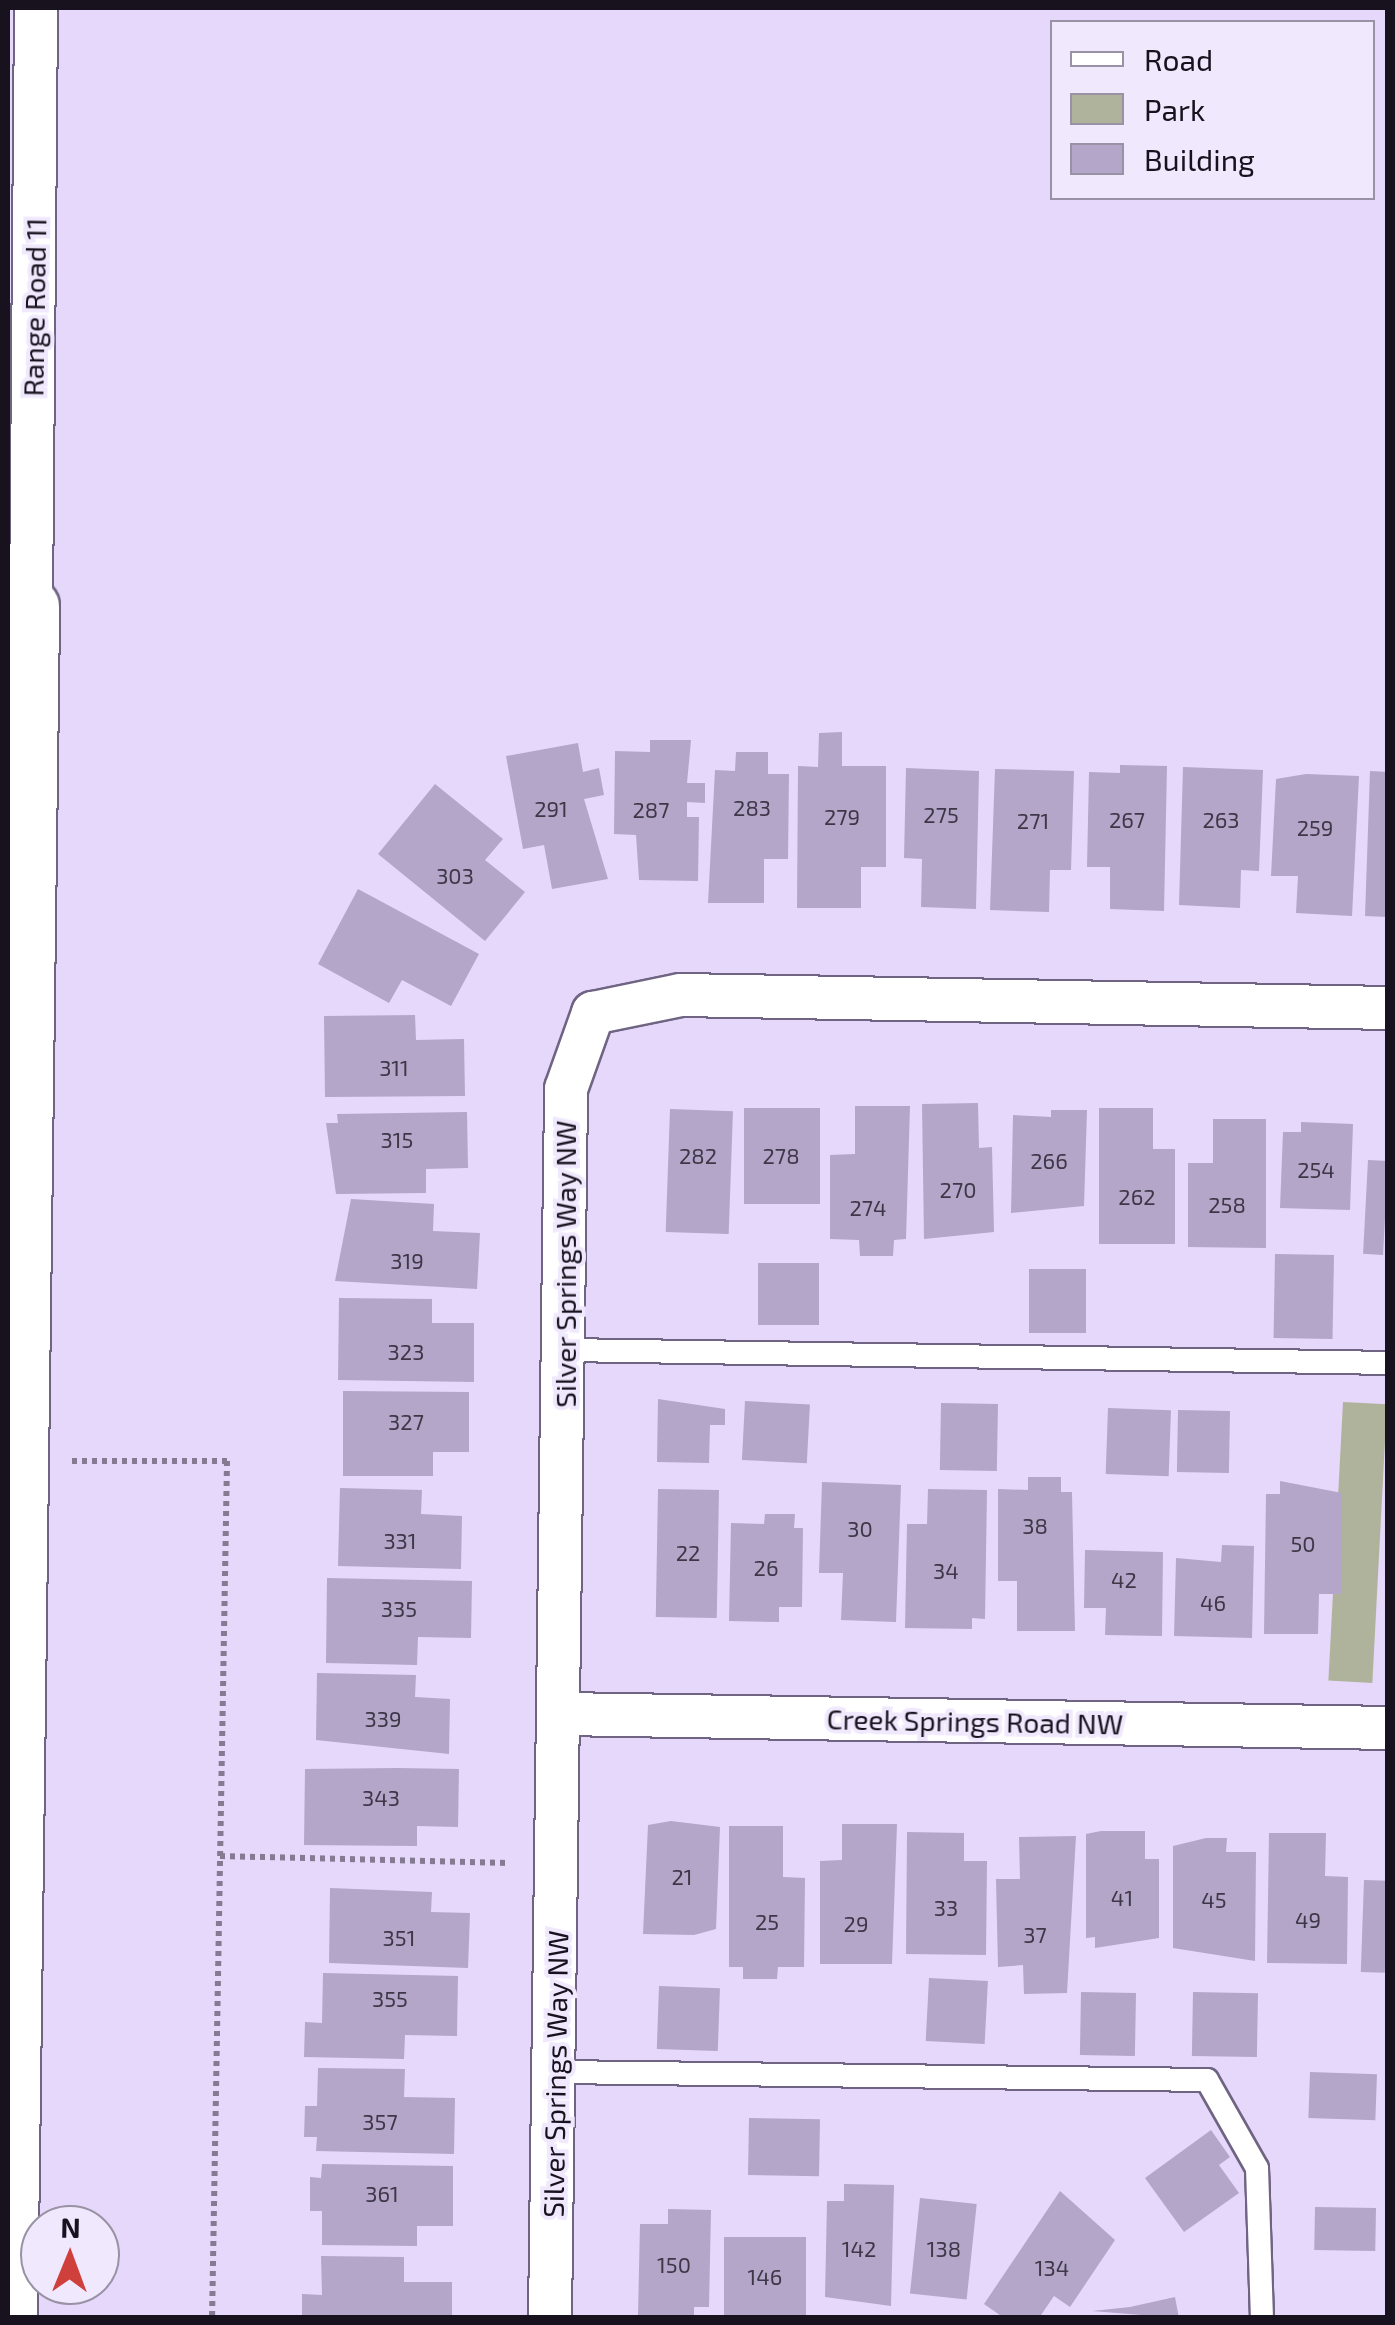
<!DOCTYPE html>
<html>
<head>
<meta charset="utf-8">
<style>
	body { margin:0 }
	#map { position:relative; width:1395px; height:2325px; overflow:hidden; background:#e5d8fb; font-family:"Exo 2",sans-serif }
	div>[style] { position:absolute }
	.green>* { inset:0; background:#b0b39b; transform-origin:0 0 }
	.building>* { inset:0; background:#b3a6c8; transform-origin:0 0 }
	.path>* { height:6px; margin-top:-3px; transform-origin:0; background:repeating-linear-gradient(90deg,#847b93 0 5px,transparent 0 10px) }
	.roads { filter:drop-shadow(2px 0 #706483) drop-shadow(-2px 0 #706483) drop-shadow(0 2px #706483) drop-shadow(0 -2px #706483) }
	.lane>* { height:22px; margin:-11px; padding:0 11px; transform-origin:11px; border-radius:11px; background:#fff }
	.street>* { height:42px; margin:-21px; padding:0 21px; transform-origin:21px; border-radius:21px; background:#fff }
	.secondary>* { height:55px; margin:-27.5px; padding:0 27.5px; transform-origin:27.5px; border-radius:27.5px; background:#fff }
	span { translate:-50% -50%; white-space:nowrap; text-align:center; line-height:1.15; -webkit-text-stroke:8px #f0e8fd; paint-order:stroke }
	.number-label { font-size:22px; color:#3e3748 }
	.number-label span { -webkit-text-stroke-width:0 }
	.street-label { font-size:28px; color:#17121e }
	.frame { position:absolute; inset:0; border:10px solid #17121e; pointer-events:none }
	.legend { position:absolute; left:1050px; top:20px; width:325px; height:180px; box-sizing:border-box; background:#f0e8fd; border:2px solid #9992a4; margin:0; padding:12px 18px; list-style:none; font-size:30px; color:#17121e }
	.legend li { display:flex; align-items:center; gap:20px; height:50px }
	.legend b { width:50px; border:2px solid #9992a4 }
	.north { position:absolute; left:20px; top:2205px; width:100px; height:100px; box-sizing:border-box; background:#f0e8fd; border:2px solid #9992a4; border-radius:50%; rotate:1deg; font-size:28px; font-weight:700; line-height:40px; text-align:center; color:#17121e }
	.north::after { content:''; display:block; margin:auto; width:35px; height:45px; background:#cf403d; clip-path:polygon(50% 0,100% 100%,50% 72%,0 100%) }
</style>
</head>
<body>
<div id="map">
	<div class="green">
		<i style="left:1343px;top:1402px;width:44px;height:279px;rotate:3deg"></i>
	</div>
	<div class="building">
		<i style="clip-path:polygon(842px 732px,842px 766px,886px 766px,886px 867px,861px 867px,861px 908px,797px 908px,798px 766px,818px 767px,819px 733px)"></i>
		<i style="clip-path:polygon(650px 740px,691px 740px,687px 783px,705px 783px,705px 803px,687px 802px,687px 817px,699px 817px,698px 881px,639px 880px,636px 835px,614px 834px,615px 751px,650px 752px)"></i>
		<i style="clip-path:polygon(578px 743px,583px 772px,599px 768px,604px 795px,584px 799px,608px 879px,552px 889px,544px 845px,523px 849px,506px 756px)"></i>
		<i style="clip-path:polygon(736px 752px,768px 752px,768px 774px,789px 774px,788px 859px,764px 859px,764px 903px,708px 903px,715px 770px,735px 771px)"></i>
		<i style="clip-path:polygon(1120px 765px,1167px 766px,1164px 911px,1110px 909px,1110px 867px,1087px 867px,1089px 772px,1120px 773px)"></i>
		<i style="clip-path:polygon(1183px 767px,1263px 770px,1259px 871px,1241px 870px,1240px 908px,1179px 905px)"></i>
		<i style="clip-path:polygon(906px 768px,979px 771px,976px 909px,921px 907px,922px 859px,904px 858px)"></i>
		<i style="clip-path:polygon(995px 769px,1074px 771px,1071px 870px,1050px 870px,1049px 912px,990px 910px)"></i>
		<i style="clip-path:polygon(1370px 771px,1388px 772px,1388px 917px,1365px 916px)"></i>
		<i style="clip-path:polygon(1306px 774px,1359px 776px,1352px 916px,1296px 913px,1298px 876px,1271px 876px,1276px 779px)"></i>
		<i style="clip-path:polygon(435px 784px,503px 839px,485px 860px,525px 892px,485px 941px,378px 854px)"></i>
		<i style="clip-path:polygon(358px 889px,479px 954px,451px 1006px,402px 980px,389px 1003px,318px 964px)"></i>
		<i style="clip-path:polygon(415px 1015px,416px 1040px,464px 1039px,465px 1096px,325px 1097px,324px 1016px)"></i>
		<i style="clip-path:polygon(978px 1103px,979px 1148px,992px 1147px,994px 1232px,924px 1239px,922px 1104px)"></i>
		<i style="clip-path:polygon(855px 1106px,910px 1106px,906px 1239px,894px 1240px,893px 1256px,860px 1256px,859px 1240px,830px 1239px,830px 1155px,855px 1154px)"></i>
		<i style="left:744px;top:1108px;width:76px;height:96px"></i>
		<i style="clip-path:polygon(1099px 1108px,1153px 1108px,1153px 1149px,1175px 1149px,1175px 1244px,1099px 1244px)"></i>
		<i style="left:670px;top:1109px;width:63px;height:123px;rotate:2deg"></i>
		<i style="clip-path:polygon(1051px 1110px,1087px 1110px,1084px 1206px,1011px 1213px,1013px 1115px,1051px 1117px)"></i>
		<i style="clip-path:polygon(467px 1112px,468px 1168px,426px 1169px,426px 1193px,336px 1194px,326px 1123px,338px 1123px,337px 1114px)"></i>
		<i style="clip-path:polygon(1213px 1119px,1266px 1119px,1266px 1248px,1188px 1247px,1188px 1163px,1213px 1163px)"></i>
		<i style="clip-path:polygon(1301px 1122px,1353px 1124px,1350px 1210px,1280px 1208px,1283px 1132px,1301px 1132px)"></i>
		<i style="left:1368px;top:1160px;width:20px;height:94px;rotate:3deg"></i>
		<i style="clip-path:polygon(351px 1199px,434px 1204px,433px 1231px,480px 1233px,477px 1289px,335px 1281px)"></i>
		<i style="left:1275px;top:1254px;width:59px;height:84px;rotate:1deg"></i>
		<i style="left:758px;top:1263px;width:61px;height:62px"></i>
		<i style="left:1029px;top:1269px;width:57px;height:64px"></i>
		<i style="clip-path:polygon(339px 1298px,432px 1299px,432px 1323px,474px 1323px,474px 1382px,338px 1380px)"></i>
		<i style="clip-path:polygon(343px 1391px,469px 1392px,469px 1452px,433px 1452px,433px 1476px,343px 1476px)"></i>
		<i style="clip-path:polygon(658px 1399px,725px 1409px,725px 1425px,710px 1425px,709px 1463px,657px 1462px)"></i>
		<i style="left:745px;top:1401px;width:65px;height:59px;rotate:3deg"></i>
		<i style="left:941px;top:1403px;width:57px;height:67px;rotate:1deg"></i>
		<i style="left:1108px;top:1408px;width:63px;height:66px;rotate:2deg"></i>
		<i style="left:1178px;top:1410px;width:52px;height:62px;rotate:1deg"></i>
		<i style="clip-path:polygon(1028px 1477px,1061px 1477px,1061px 1492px,1072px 1492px,1075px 1631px,1017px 1631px,1017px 1581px,998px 1581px,998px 1489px,1028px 1490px)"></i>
		<i style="clip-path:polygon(1280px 1481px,1342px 1493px,1341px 1594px,1319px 1594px,1318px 1634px,1264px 1634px,1266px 1494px,1280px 1494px)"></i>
		<i style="clip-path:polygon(822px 1482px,901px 1485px,896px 1622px,841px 1620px,843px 1573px,819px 1573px)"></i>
		<i style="clip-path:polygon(340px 1488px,422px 1490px,421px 1514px,462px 1516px,461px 1569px,338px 1566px)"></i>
		<i style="left:658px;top:1489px;width:61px;height:128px;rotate:1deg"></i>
		<i style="clip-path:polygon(928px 1489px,987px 1490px,985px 1619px,972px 1618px,972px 1629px,905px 1628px,907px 1524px,927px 1524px)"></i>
		<i style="clip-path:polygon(765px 1514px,795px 1514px,794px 1528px,803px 1528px,802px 1607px,779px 1607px,779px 1622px,729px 1621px,731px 1523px,764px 1524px)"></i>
		<i style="clip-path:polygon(1222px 1545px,1254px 1546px,1252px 1638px,1174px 1636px,1176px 1558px,1221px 1562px)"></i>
		<i style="clip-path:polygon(1085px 1550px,1163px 1552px,1162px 1636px,1105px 1635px,1106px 1608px,1084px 1608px)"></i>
		<i style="clip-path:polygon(327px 1578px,472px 1581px,471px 1638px,418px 1637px,417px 1665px,326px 1663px)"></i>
		<i style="clip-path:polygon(317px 1673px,416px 1675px,415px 1697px,450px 1699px,449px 1754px,316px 1740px)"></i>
		<i style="clip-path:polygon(398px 1768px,459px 1769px,458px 1827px,417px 1826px,417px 1846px,304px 1845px,305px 1769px)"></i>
		<i style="clip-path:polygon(671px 1821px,720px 1827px,716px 1929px,694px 1935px,643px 1934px,648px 1825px)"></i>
		<i style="clip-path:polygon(842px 1824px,897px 1824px,892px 1964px,820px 1964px,820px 1861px,842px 1860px)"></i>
		<i style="clip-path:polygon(729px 1826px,783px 1826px,783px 1877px,805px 1878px,804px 1967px,778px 1967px,777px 1979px,743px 1979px,743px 1967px,729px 1967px)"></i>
		<i style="clip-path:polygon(1101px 1831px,1145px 1831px,1145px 1859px,1159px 1859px,1159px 1938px,1095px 1948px,1095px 1937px,1086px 1938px,1086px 1834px)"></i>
		<i style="clip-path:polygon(907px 1832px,964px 1833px,964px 1861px,987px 1861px,986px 1955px,906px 1954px)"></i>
		<i style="clip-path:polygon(1269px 1833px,1326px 1833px,1325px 1876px,1348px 1877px,1347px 1964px,1267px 1963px)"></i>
		<i style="clip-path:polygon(1076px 1836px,1067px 1993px,1024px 1994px,1023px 1965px,998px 1967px,996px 1879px,1020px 1879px,1019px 1837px)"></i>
		<i style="clip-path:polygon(1206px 1838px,1227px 1838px,1226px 1852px,1256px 1852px,1255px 1961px,1173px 1948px,1173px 1846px)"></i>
		<i style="left:1364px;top:1880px;width:24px;height:92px;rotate:2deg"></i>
		<i style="clip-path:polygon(330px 1888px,432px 1892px,431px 1912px,470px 1913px,468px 1968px,329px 1963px)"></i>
		<i style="clip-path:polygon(323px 1973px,458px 1976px,457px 2036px,405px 2035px,404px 2059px,304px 2057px,305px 2022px,322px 2023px)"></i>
		<i style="left:929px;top:1978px;width:59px;height:63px;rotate:3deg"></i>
		<i style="left:659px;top:1986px;width:61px;height:63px;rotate:2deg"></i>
		<i style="left:1081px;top:1992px;width:55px;height:63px;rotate:1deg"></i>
		<i style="left:1193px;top:1992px;width:65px;height:64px;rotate:1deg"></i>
		<i style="clip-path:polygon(318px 2068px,405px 2069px,404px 2097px,455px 2098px,454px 2154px,316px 2151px,317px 2137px,304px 2137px,305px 2106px,317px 2106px)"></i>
		<i style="left:1310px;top:2072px;width:67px;height:46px;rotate:2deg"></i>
		<i style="left:749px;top:2118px;width:71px;height:57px;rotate:1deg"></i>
		<i style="clip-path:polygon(1211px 2130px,1230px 2157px,1219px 2165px,1239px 2193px,1184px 2232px,1145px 2178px)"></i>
		<i style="clip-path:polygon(322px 2164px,453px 2166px,453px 2226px,417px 2226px,417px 2246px,322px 2245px,322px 2211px,310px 2211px,310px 2177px,321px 2178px)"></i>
		<i style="clip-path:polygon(844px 2184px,894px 2185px,891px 2306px,825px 2297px,827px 2201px,844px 2201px)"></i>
		<i style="clip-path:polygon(1060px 2191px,1115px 2240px,1070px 2307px,1054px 2296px,1039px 2318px,1004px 2318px,984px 2304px)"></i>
		<i style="left:920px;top:2198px;width:57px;height:96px;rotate:6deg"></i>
		<i style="left:1315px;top:2207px;width:61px;height:43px;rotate:1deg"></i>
		<i style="clip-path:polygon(668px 2209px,711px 2210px,709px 2307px,694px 2307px,694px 2318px,638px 2317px,640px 2224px,668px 2224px)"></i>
		<i style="left:724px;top:2237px;width:82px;height:81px"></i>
		<i style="clip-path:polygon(321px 2256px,404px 2257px,404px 2282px,452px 2282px,452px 2318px,302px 2318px,302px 2294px,322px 2295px)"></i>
		<i style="clip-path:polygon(1175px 2297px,1179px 2318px,1092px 2311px,1130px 2307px)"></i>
	</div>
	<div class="path">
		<i style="left:72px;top:1461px;width:155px"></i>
		<i style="left:227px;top:1461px;width:857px;rotate:91deg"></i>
		<i style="left:220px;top:1856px;width:289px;rotate:1.4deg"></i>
	</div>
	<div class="roads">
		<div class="lane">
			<i style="left:565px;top:1350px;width:823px;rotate:0.9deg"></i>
			<i style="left:556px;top:2072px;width:651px;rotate:0.7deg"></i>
			<i style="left:1207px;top:2080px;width:101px;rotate:60.4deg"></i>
			<i style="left:1257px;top:2168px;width:150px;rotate:88.1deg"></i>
		</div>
		<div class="street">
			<i style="left:31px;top:606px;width:598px;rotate:-89.52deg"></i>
			<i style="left:563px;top:1714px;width:825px;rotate:0.97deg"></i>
			<i style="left:550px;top:2318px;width:1229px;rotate:-89.25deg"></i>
			<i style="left:566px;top:1089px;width:81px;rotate:-70.4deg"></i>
			<i style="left:593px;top:1013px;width:90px;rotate:-11.6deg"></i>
			<i style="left:681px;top:995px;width:707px;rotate:1.05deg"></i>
		</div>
		<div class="secondary">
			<i style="left:9px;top:2318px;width:1712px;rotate:-89.26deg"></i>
		</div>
	</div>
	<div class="number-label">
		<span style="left:752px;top:808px">283</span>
		<span style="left:551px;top:809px">291</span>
		<span style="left:651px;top:810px">287</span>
		<span style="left:941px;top:815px">275</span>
		<span style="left:842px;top:817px">279</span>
		<span style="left:1127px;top:820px">267</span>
		<span style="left:1221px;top:820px">263</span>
		<span style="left:1033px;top:821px">271</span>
		<span style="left:1315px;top:828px">259</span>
		<span style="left:455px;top:876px">303</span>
		<span style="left:394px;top:1068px">311</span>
		<span style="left:397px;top:1140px">315</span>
		<span style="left:698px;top:1156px">282</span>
		<span style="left:781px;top:1156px">278</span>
		<span style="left:1049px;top:1161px">266</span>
		<span style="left:1316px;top:1170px">254</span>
		<span style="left:958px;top:1190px">270</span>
		<span style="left:1137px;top:1197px">262</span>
		<span style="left:1227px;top:1205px">258</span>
		<span style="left:868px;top:1208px">274</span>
		<span style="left:407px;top:1261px">319</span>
		<span style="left:406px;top:1352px">323</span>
		<span style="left:406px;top:1422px">327</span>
		<span style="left:1035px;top:1526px">38</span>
		<span style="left:860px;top:1529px">30</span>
		<span style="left:400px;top:1541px">331</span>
		<span style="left:1303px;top:1544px">50</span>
		<span style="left:688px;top:1553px">22</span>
		<span style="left:766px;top:1568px">26</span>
		<span style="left:946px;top:1571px">34</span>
		<span style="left:1124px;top:1580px">42</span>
		<span style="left:1213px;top:1603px">46</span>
		<span style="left:399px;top:1609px">335</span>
		<span style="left:383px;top:1719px">339</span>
		<span style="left:381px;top:1798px">343</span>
		<span style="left:682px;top:1877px">21</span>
		<span style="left:1122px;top:1898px">41</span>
		<span style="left:1214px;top:1900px">45</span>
		<span style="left:946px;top:1908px">33</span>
		<span style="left:1308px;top:1920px">49</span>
		<span style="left:767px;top:1922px">25</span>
		<span style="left:856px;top:1924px">29</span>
		<span style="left:1035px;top:1935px">37</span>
		<span style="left:399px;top:1938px">351</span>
		<span style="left:390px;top:1999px">355</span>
		<span style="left:380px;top:2122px">357</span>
		<span style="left:382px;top:2194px">361</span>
		<span style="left:859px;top:2249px">142</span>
		<span style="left:944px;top:2249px">138</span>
		<span style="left:674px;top:2265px">150</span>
		<span style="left:1052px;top:2268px">134</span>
		<span style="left:765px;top:2277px">146</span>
	</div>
	<div class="street-label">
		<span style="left:34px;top:307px;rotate:-89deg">Range Road 11</span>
		<span style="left:565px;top:1264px;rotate:-90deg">Silver Springs Way NW</span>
		<span style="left:975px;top:1721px;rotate:1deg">Creek Springs Road NW</span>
		<span style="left:555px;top:2074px;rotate:-89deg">Silver Springs Way NW</span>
	</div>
	<div class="frame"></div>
	<ul class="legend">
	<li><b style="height:12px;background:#fff"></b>Road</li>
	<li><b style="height:28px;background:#b0b39b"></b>Park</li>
	<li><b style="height:28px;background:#b3a6c8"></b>Building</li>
	</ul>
	<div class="north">N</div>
</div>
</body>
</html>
